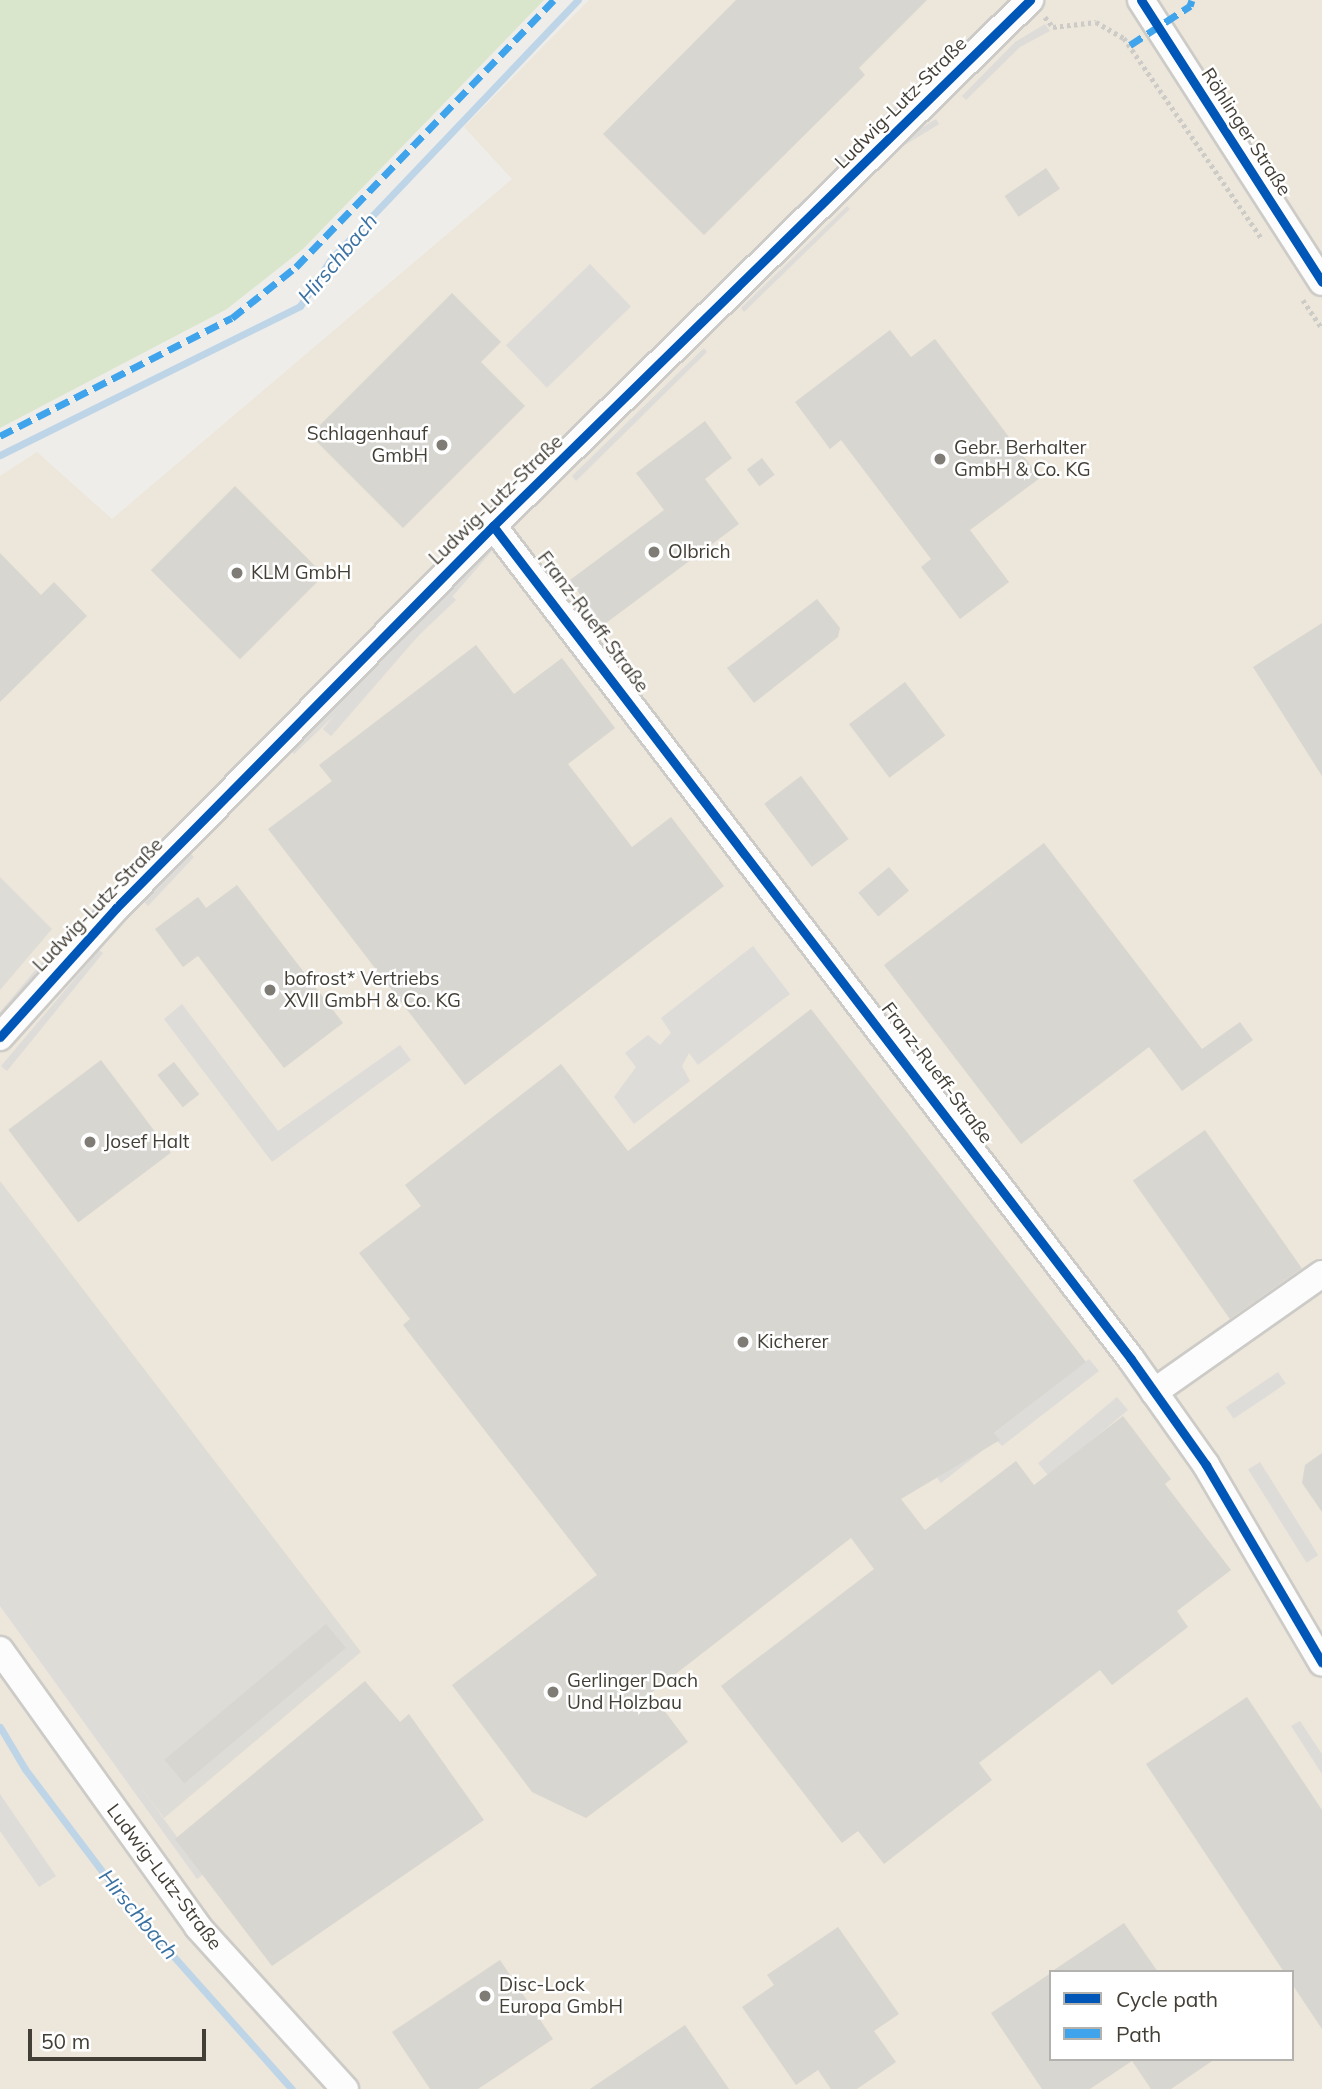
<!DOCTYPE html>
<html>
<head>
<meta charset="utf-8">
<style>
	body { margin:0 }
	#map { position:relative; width:1322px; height:2089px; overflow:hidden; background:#eeede9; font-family:Mulish,sans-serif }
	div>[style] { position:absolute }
	.commercial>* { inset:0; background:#ede6da }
	.industrial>* { inset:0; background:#dedcd7 }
	.green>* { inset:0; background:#dae6cc }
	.parking>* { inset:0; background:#dedcd9; transform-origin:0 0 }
	.stream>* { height:7px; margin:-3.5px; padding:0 3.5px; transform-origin:3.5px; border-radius:3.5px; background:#bed5e8 }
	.building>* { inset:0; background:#d8d6d1; transform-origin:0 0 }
	.path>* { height:4.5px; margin-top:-2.25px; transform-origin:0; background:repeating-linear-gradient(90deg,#cccbc7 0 3.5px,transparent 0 7px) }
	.roads { filter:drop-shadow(2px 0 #cccbc7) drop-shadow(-2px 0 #cccbc7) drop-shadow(0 2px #cccbc7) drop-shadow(0 -2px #cccbc7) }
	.minor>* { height:26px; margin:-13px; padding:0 13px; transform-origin:13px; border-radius:13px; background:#fcfcfc }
	.quiet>* { height:7px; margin-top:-3.5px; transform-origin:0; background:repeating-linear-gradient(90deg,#3fa4eb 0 14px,transparent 0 21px) }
	.cycleway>* { height:9px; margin:-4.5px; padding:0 4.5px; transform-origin:4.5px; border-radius:4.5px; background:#0057b8 }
	.dots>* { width:19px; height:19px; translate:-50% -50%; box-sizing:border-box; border:4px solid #fff; border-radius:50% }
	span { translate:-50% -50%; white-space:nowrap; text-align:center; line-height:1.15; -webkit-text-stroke:5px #fff; paint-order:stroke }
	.street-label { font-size:19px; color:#433f36 }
	.poi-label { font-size:19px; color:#433f36 }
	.right { translate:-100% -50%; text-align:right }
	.left { translate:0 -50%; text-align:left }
	.water-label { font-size:21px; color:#3c72a2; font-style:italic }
	.legend { position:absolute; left:1049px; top:1970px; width:245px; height:91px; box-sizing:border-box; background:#fff; border:2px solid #b4b2af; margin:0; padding:9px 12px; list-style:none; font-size:21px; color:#433f36 }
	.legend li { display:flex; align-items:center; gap:14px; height:35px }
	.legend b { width:35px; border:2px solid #b4b2af }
	.scale { position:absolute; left:28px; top:2029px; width:178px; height:32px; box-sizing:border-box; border:4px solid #433f36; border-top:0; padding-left:9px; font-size:21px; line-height:24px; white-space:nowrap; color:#433f36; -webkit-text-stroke:5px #fff; paint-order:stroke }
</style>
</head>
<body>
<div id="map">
	<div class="commercial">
		<i style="clip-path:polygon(evenodd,589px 0,1322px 0,1322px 2089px,0 2089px,0 476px,37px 452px,112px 519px,512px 179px,464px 127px,589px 0,1051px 1972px,1292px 1972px,1292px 2059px,1051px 2059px,1051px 1972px)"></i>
	</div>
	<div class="industrial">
		<i style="clip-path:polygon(0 877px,52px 929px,0 990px)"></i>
		<i style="clip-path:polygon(0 1181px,361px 1652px,164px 1818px,0 1602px)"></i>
	</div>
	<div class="green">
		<i style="clip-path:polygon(0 0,544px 0,303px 249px,227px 309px,0 428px)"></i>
	</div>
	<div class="parking">
		<i style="clip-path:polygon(1045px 24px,1050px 31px,1020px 47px,966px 100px,962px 96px,1015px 42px)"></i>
		<i style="left:927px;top:79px;width:9px;height:125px;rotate:49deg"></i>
		<i style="left:936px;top:119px;width:6px;height:50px;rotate:59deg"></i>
		<i style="left:805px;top:198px;width:8px;height:136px;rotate:45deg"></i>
		<i style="clip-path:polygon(847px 206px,850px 209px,744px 312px,741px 308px)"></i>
		<i style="left:590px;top:264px;width:59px;height:117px;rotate:46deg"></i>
		<i style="left:660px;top:341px;width:11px;height:514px;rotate:41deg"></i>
		<i style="clip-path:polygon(704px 348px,707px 352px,576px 481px,572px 476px)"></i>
		<i style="clip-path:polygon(451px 595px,456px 600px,294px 754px,290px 750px)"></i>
		<i style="clip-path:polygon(272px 730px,277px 735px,0 1027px,0 1012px,48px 955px)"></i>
		<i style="clip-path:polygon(191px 854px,194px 857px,148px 906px,144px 902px)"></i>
		<i style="clip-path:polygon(753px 946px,790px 994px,698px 1065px,689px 1053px,682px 1066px,690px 1081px,634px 1124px,614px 1097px,636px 1067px,625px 1053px,648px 1035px,660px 1045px,671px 1033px,661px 1018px)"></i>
		<i style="clip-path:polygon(99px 950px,103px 953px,7px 1071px,1px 1066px)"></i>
		<i style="clip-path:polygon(182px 1004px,278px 1131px,400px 1045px,411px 1060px,272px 1162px,164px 1019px)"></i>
		<i style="clip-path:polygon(1089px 1359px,1099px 1371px,1002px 1446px,996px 1440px,941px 1483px,937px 1478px)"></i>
		<i style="left:1278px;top:1372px;width:14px;height:63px;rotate:56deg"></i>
		<i style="left:1117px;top:1397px;width:17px;height:103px;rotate:50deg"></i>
		<i style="left:1260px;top:1462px;width:110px;height:14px;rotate:58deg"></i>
		<i style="clip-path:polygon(0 1594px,204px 1874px,197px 1879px,0 1606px)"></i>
		<i style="clip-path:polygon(1300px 1721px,1322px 1754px,1322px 1774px,1291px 1726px)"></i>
		<i style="clip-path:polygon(0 1794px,56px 1876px,39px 1887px,0 1831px)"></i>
	</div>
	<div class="stream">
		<i style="left:0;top:455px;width:335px;rotate:-26.4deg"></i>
		<i style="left:300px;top:306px;width:56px;rotate:-56.6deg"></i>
		<i style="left:331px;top:259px;width:358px;rotate:-46.4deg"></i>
		<i style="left:0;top:1727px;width:49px;rotate:59.2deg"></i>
		<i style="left:25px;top:1769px;width:168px;rotate:53deg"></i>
		<i style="left:126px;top:1903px;width:249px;rotate:48.3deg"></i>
	</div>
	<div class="building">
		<i style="clip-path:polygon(736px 0,927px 0,859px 68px,865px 75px,704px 235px,603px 134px)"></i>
		<i style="left:1046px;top:168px;width:25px;height:50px;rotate:56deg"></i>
		<i style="clip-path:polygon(452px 293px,501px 342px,481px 362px,525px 406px,403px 528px,310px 435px)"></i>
		<i style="clip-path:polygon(890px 330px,911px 357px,935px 339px,1040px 478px,970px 530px,1009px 582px,960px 619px,921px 567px,931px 559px,841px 440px,830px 449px,795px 402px)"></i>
		<i style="clip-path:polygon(705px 421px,732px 458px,705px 479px,739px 524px,602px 626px,570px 580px,664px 510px,636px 473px)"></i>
		<i style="left:762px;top:458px;width:21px;height:19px;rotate:53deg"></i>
		<i style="left:235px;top:486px;width:126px;height:119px;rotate:45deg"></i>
		<i style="clip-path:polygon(0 553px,41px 595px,54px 582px,87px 616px,0 702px)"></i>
		<i style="clip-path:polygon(817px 599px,840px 628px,838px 637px,754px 703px,727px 668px)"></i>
		<i style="clip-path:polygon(1322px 623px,1322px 776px,1253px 667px)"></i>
		<i style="clip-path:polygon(476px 645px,514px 694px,562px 658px,615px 728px,568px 764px,632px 847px,671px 817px,724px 886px,465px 1085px,268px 829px,332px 781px,319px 765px)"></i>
		<i style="left:905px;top:682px;width:67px;height:70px;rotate:53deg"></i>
		<i style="left:801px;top:776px;width:79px;height:46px;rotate:53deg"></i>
		<i style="clip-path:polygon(1044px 843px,1202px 1049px,1240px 1022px,1253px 1040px,1182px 1091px,1149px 1047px,1021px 1144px,884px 965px)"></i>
		<i style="left:889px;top:867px;width:31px;height:40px;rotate:50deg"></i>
		<i style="clip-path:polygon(237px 885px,343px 1023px,284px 1068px,198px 956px,183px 967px,155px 929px,198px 897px,206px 908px)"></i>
		<i style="clip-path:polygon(811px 1009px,1086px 1362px,994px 1433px,1000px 1440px,901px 1499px,925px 1530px,1016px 1461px,1034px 1485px,1123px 1416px,1171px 1479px,1165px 1484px,1231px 1570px,1177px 1611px,1188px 1627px,1112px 1685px,1100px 1670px,979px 1763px,992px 1780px,884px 1864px,858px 1831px,842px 1843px,721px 1686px,874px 1569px,851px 1538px,651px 1693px,688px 1742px,586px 1818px,532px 1792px,452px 1685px,597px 1575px,403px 1325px,410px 1319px,359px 1253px,421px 1206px,405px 1185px,561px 1064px,628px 1151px)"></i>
		<i style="left:101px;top:1060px;width:116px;height:116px;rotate:53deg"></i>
		<i style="left:174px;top:1062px;width:41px;height:21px;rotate:52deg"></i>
		<i style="left:1205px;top:1130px;width:169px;height:88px;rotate:55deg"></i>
		<i style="clip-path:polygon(1322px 1453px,1322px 1512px,1302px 1483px,1305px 1465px)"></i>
		<i style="left:326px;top:1624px;width:31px;height:211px;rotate:50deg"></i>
		<i style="clip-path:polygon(365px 1681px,400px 1722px,409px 1714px,484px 1820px,272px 1966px,175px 1839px)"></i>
		<i style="clip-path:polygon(1247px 1697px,1322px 1810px,1322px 2029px,1292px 1984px,1292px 1972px,1284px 1972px,1146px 1764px)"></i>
		<i style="clip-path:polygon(1124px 1923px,1158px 1972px,1051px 1972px)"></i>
		<i style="clip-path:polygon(838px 1927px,899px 2014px,874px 2031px,896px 2062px,857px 2089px,831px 2089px,818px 2070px,796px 2085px,742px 2007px,774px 1985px,767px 1975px)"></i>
		<i style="clip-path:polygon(500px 1960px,553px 2039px,478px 2089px,430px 2089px,392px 2032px)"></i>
		<i style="clip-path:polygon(1051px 1973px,1051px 2059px,1215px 2059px,1171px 2089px,1151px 2089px,1132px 2061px,1090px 2089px,1042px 2089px,991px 2013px)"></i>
		<i style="clip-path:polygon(685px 2025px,729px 2089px,590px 2089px)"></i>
	</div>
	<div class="path">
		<i style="left:1045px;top:17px;width:13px;rotate:51deg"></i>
		<i style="left:1053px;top:27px;width:43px;rotate:-6.6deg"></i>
		<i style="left:1096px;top:22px;width:32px;rotate:30deg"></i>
		<i style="left:1124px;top:38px;width:242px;rotate:55.5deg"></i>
		<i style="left:1303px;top:300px;width:34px;rotate:56deg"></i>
	</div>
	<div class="roads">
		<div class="minor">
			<i style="left:1141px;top:0;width:335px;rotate:57.3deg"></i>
			<i style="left:493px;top:526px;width:1049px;rotate:52.55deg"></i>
			<i style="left:1131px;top:1359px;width:130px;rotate:54.7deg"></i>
			<i style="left:1206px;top:1465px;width:229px;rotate:59.6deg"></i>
			<i style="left:0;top:1037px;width:173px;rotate:-48deg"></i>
			<i style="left:116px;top:908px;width:537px;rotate:-45.38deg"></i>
			<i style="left:493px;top:526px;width:752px;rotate:-44.41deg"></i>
			<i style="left:1154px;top:1392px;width:205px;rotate:-35.1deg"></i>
			<i style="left:0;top:1650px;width:340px;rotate:54.4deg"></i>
			<i style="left:198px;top:1927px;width:219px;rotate:47.8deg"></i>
		</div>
	</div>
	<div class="quiet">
		<i style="left:1130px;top:45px;width:72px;rotate:-33deg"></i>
		<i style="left:1190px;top:6px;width:6px;rotate:-72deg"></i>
		<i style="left:0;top:436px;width:260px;rotate:-27deg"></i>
		<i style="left:232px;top:318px;width:82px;rotate:-38.6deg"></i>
		<i style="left:296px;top:267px;width:371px;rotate:-46deg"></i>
	</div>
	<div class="cycleway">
		<i style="left:1141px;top:0;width:335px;rotate:57.3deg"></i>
		<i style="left:493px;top:526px;width:1049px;rotate:52.55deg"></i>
		<i style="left:1131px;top:1359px;width:130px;rotate:54.7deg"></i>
		<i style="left:1206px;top:1465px;width:229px;rotate:59.6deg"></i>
		<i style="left:0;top:1037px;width:173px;rotate:-48deg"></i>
		<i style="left:116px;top:908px;width:537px;rotate:-45.38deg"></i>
		<i style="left:493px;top:526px;width:752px;rotate:-44.41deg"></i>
	</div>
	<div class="dots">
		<i style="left:442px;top:445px;background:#7f7c75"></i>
		<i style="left:940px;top:459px;background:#7f7c75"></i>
		<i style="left:654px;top:552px;background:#7f7c75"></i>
		<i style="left:237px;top:573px;background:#7f7c75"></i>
		<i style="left:270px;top:990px;background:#7f7c75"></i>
		<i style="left:90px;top:1142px;background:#7f7c75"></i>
		<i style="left:743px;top:1342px;background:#7f7c75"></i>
		<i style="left:553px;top:1692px;background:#7f7c75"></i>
		<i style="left:485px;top:1996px;background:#7f7c75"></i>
	</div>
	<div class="street-label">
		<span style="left:901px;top:103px;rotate:-45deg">Ludwig-Lutz-Straße</span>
		<span style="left:1246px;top:132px;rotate:57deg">Röhlinger Straße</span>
		<span style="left:496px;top:500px;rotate:-44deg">Ludwig-Lutz-Straße</span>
		<span style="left:593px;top:622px;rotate:53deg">Franz-Rueff-Straße</span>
		<span style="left:98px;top:905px;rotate:-46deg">Ludwig-Lutz-Straße</span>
		<span style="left:937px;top:1073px;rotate:53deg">Franz-Rueff-Straße</span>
		<span style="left:164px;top:1877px;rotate:53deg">Ludwig-Lutz-Straße</span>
	</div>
	<div class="poi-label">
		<span class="right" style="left:428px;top:445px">Schlagenhauf<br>GmbH</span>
		<span class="left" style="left:954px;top:459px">Gebr. Berhalter<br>GmbH &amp; Co. KG</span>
		<span class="left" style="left:668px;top:552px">Olbrich</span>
		<span class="left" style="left:251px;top:573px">KLM GmbH</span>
		<span class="left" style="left:284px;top:990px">bofrost* Vertriebs<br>XVII GmbH &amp; Co. KG</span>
		<span class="left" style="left:104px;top:1142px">Josef Halt</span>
		<span class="left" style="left:757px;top:1342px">Kicherer</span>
		<span class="left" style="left:567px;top:1692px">Gerlinger Dach<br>Und Holzbau</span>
		<span class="left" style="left:499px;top:1996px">Disc-Lock<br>Europa GmbH</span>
	</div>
	<div class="water-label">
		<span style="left:337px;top:258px;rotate:-50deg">Hirschbach</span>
		<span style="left:139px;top:1914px;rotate:50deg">Hirschbach</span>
	</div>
	<ul class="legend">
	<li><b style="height:9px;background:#0057b8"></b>Cycle path</li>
	<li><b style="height:9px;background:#3fa4eb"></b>Path</li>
	</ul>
	<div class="scale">50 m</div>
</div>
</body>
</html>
